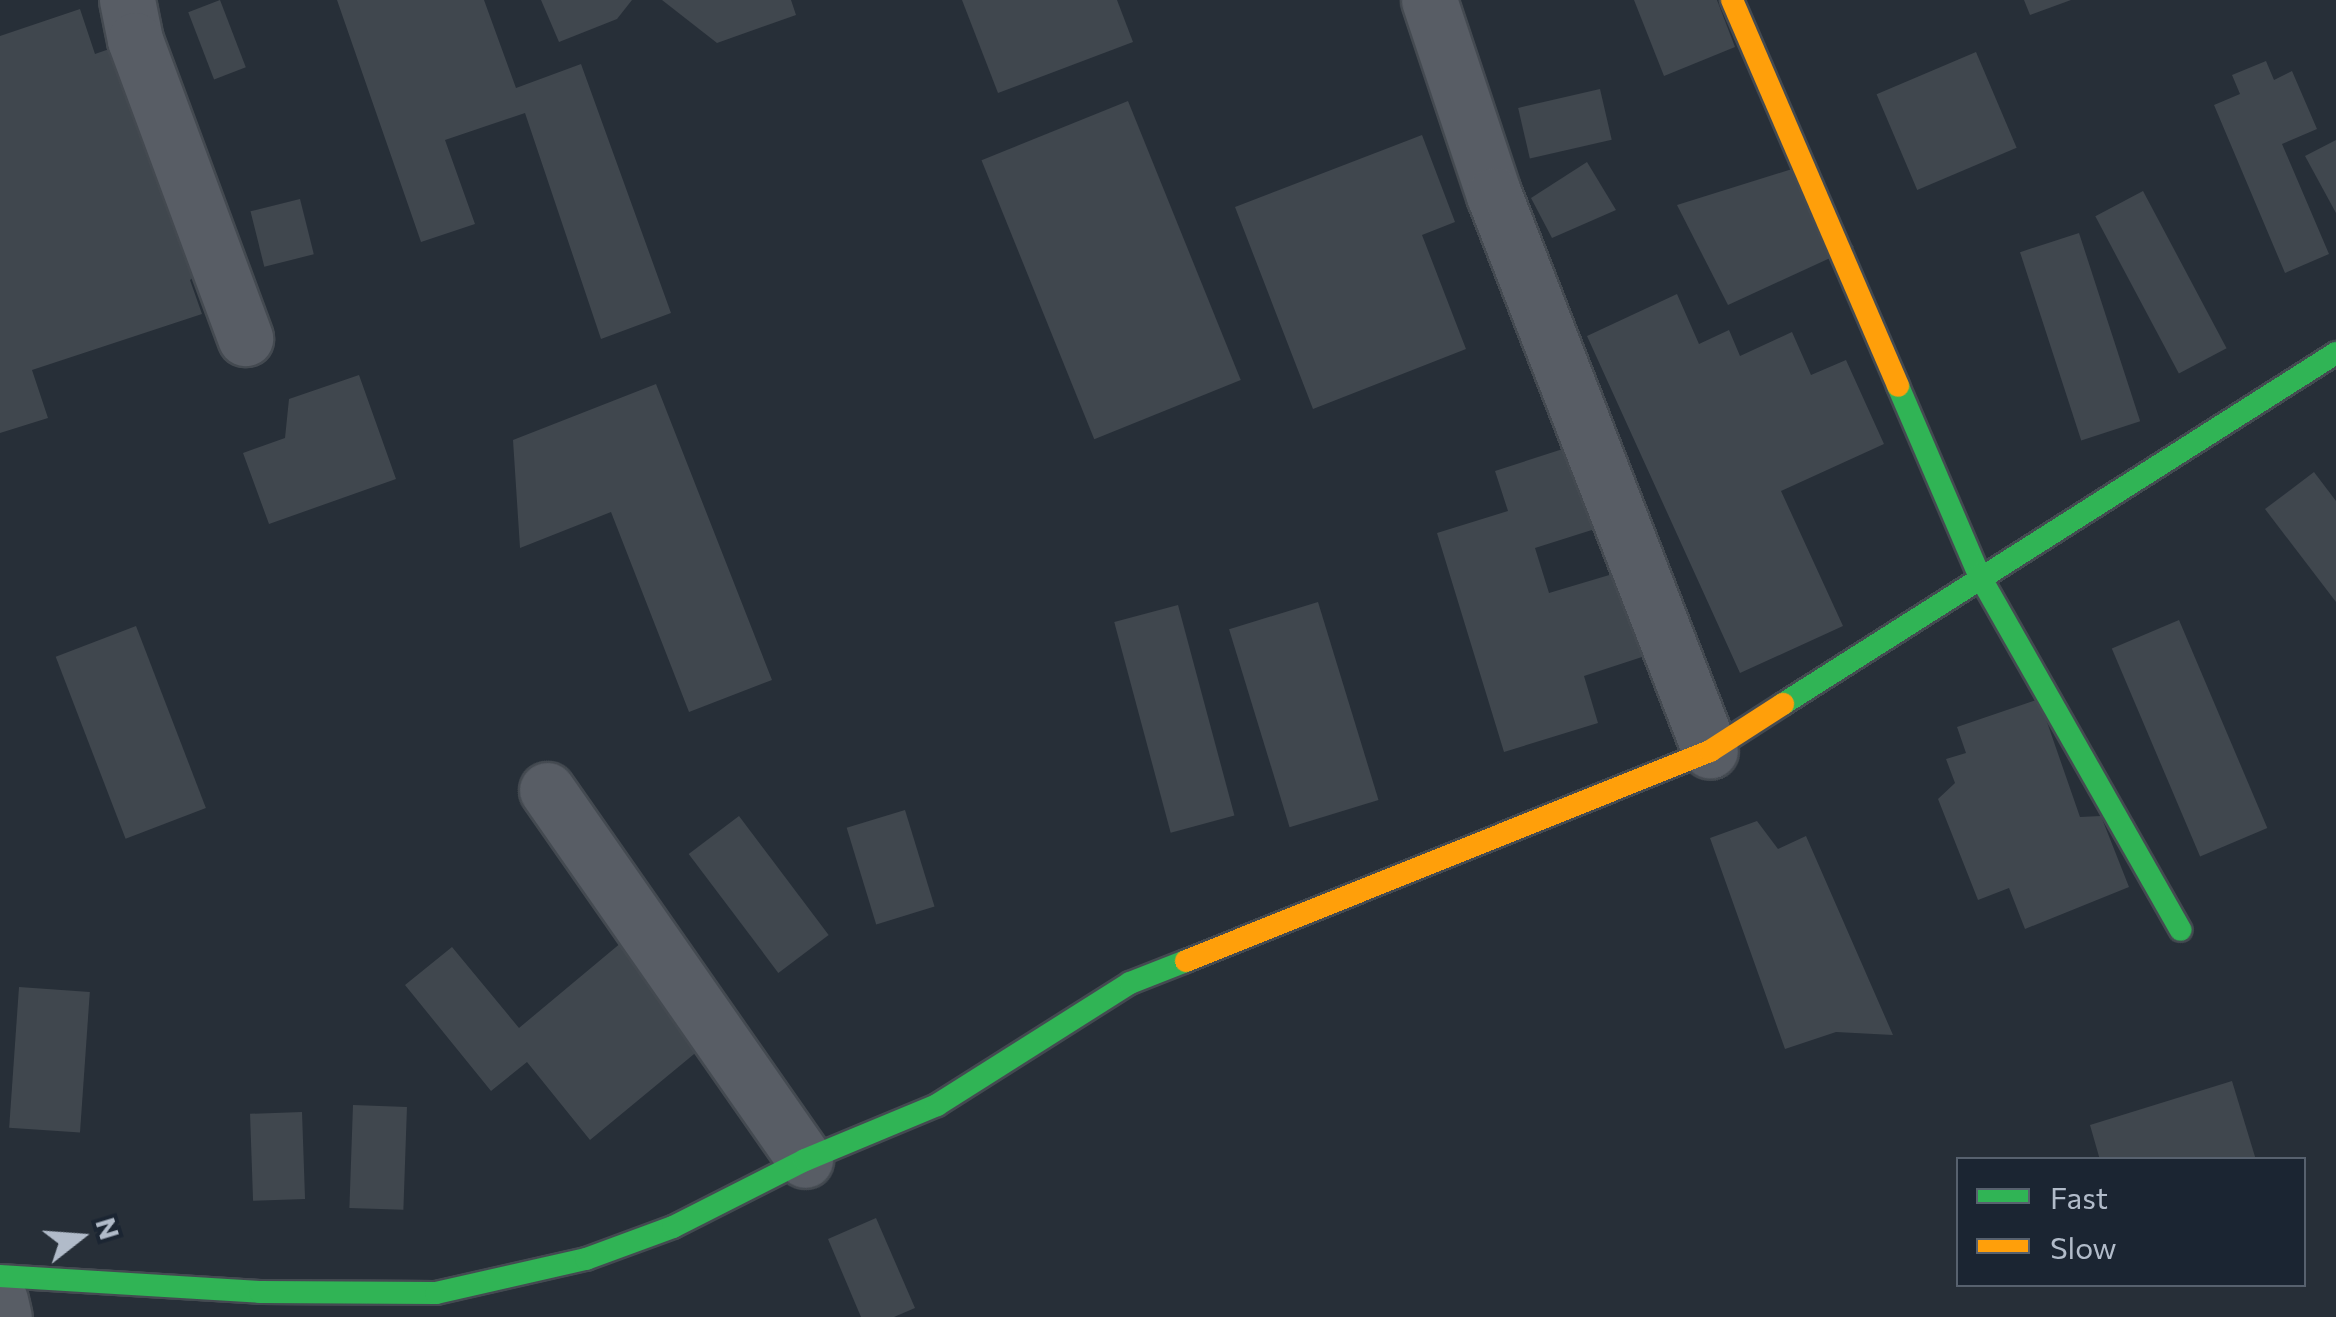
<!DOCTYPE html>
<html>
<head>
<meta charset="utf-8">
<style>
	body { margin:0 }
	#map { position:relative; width:2336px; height:1317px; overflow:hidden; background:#272f38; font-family:Commissioner,sans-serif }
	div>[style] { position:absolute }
	.building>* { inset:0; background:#40474e; transform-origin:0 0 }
	.roads { filter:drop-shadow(2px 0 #444a51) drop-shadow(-2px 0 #444a51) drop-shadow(0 2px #444a51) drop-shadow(0 -2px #444a51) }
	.street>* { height:55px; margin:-27.5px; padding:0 27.5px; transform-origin:27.5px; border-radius:27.5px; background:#585d65 }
	.fast>* { height:22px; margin:-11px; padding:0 11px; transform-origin:11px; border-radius:11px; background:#30b455 }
	.slow>* { height:22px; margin:-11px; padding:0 11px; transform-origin:11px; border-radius:11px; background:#ff9f0a }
	span { translate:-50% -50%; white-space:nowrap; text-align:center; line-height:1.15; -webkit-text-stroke:9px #1b2532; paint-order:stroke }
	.legend { position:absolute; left:1956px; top:1157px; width:350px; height:130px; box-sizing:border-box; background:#1b2532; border:2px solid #57616e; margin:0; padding:12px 18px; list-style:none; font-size:30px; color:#b1bbc9 }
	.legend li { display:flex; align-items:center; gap:20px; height:50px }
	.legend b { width:50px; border:2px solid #57616e }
	.north { position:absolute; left:30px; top:1187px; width:100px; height:100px; -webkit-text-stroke:8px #1b2532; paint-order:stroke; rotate:73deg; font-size:28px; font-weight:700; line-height:40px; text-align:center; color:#b1bbc9 }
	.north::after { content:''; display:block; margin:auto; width:35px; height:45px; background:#b1bbc9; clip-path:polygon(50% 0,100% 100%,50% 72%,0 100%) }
</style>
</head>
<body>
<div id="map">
	<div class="building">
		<i style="left:220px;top:0;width:72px;height:34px;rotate:69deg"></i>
		<i style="clip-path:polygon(337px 0,484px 0,516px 88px,581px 64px,671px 313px,601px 339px,525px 113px,445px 140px,475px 224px,421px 242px)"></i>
		<i style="clip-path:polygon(541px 0,632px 0,617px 19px,559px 42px)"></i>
		<i style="clip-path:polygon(662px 0,791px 0,796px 15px,717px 43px)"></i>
		<i style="clip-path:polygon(962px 0,1117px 0,1133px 42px,998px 93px)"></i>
		<i style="clip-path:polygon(1634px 0,1717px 0,1735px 47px,1664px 76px)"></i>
		<i style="clip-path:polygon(2024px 0,2071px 0,2030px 15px)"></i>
		<i style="clip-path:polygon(80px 9px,95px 54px,135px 40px,209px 264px,190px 280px,202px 314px,32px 370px,48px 418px,0 433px,0 36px)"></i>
		<i style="left:1976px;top:52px;width:104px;height:108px;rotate:67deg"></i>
		<i style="clip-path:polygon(2266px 61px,2274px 80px,2292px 71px,2317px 129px,2282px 144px,2329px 254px,2285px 273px,2214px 105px,2240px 94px,2232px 75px)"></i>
		<i style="left:1600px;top:89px;width:52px;height:84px;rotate:77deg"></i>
		<i style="left:1128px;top:101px;width:301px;height:158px;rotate:68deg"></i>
		<i style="clip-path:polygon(1422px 135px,1455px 222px,1422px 235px,1466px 349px,1313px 409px,1235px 207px)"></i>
		<i style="clip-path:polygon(2336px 140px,2336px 213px,2305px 156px)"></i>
		<i style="clip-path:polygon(1587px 162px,1616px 210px,1552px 238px,1531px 198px)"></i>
		<i style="clip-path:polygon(1792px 169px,1854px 247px,1728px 305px,1677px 205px)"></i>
		<i style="left:2143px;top:191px;width:178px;height:54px;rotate:62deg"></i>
		<i style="left:300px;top:199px;width:57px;height:51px;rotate:76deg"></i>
		<i style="left:2079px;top:233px;width:198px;height:62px;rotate:72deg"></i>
		<i style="clip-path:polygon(1677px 294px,1699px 344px,1729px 330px,1740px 356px,1792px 332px,1811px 375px,1846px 360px,1884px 444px,1781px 491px,1843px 626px,1740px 673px,1587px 336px)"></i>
		<i style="clip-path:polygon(359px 375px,396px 479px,269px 524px,243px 453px,285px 438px,289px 399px)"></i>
		<i style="clip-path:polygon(656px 384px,772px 680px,689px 712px,611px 512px,520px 548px,513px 440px)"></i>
		<i style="clip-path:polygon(1569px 447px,1595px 529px,1535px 548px,1549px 593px,1616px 573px,1642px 657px,1584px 676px,1598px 723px,1504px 752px,1437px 533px,1508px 511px,1495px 471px)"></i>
		<i style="clip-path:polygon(2314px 472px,2336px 501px,2336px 602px,2265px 509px)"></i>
		<i style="left:1318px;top:602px;width:207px;height:93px;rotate:73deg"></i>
		<i style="left:1178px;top:605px;width:218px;height:66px;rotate:75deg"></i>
		<i style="left:2179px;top:620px;width:226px;height:73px;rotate:67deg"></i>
		<i style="left:136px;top:626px;width:195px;height:86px;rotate:69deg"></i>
		<i style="clip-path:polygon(2039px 699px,2080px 817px,2101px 816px,2129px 887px,2025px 929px,2009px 888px,1978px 900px,1938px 799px,1955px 783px,1946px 759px,1966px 753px,1957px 727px)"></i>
		<i style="left:905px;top:810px;width:101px;height:61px;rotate:73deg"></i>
		<i style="left:739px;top:816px;width:149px;height:63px;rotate:53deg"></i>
		<i style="clip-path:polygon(1757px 821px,1778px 849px,1806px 836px,1893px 1035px,1836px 1032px,1785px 1049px,1710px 838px)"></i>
		<i style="clip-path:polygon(622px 942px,705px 1045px,590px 1140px,527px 1062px,491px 1091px,405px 985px,452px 947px,519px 1028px)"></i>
		<i style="left:19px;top:987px;width:71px;height:141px;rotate:4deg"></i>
		<i style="clip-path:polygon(2232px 1081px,2256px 1160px,2100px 1160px,2090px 1125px)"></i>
		<i style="left:353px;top:1105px;width:54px;height:103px;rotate:2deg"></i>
		<i style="left:302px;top:1112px;width:87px;height:52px;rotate:88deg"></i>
		<i style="clip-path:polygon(876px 1218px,915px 1308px,894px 1317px,861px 1317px,828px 1239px)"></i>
	</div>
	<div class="roads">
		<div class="street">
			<i style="left:127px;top:0;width:41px;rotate:78.7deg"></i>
			<i style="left:135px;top:40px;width:318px;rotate:69.7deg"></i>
			<i style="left:1429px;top:0;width:206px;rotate:71.6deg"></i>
			<i style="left:1494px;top:195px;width:596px;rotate:68.77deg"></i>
			<i style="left:547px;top:790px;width:451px;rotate:55.1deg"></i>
			<i style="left:0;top:1300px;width:17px;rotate:77deg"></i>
		</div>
		<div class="fast">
			<i style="left:1898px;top:386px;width:206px;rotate:66.8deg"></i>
			<i style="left:1979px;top:575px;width:408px;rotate:60.4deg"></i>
			<i style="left:1783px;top:704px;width:655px;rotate:-32.4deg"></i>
			<i style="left:0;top:1276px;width:260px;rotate:3.5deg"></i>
			<i style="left:260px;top:1292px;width:176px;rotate:0.3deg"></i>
			<i style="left:436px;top:1293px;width:154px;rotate:-12.8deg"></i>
			<i style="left:586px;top:1259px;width:93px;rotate:-20.2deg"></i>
			<i style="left:673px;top:1227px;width:148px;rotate:-26.9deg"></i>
			<i style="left:805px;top:1160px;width:143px;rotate:-22.6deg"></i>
			<i style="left:937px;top:1105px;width:228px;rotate:-32.3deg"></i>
			<i style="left:1130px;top:983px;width:60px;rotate:-21.4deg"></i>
		</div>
		<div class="slow">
			<i style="left:1732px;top:0;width:420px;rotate:66.7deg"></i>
			<i style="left:1186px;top:961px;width:565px;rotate:-21.84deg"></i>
			<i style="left:1710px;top:751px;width:87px;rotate:-32.8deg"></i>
		</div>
	</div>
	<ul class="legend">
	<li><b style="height:12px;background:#30b455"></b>Fast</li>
	<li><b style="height:12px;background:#ff9f0a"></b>Slow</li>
	</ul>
	<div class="north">N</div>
</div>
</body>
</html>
